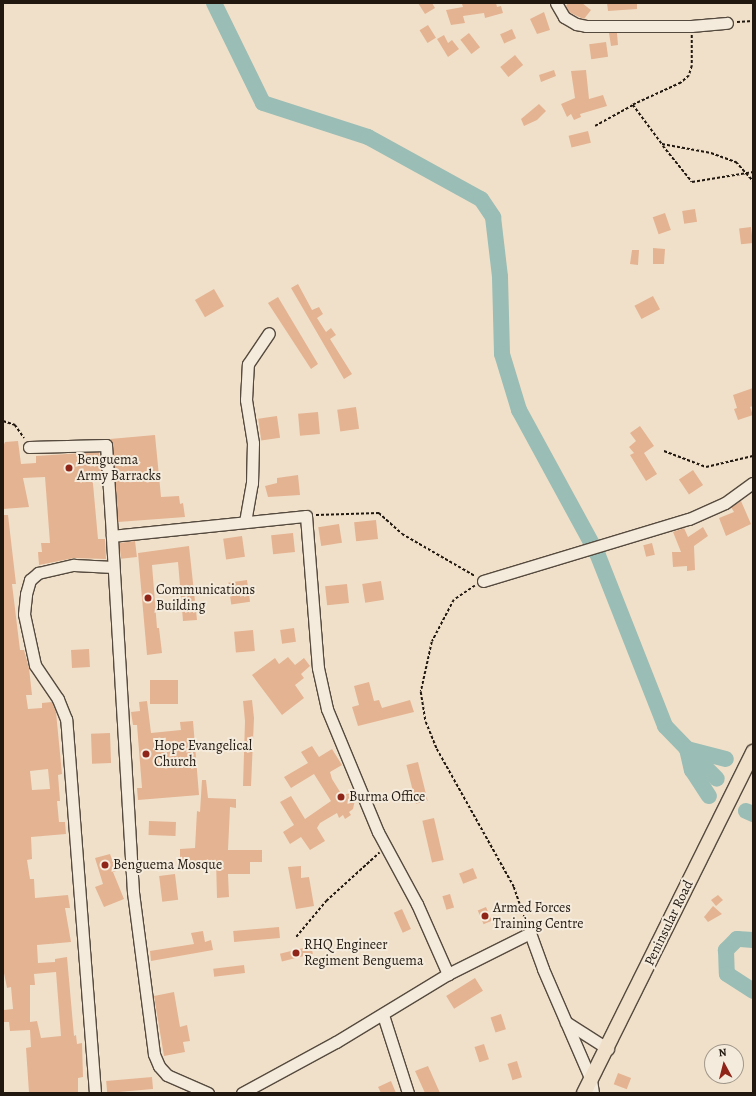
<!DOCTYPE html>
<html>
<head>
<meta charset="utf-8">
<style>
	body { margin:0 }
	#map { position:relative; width:756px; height:1096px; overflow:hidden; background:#f0e0c9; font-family:Alegreya,serif }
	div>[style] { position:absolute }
	.river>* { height:16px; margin:-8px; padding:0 8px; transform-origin:8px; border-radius:8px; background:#9abdb5 }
	.building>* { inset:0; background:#e4b392; transform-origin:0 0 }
	.path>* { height:1.5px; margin-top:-0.75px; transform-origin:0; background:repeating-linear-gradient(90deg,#211810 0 3px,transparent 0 5px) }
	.roads { filter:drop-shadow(1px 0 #554a3e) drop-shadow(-1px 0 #554a3e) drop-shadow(0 1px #554a3e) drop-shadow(0 -1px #554a3e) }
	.minor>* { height:11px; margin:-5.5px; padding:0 5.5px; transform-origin:5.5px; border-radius:5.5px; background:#f5ebdc }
	.major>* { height:14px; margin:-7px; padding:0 7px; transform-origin:7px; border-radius:7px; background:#f0e0c9 }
	.dots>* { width:11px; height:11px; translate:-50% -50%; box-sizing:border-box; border:2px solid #f5ebdc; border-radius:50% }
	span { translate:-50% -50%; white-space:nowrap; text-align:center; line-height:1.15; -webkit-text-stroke:4px #f5ebdc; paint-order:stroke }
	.poi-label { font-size:14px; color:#211810 }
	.left { translate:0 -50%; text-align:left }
	.street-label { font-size:14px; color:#211810 }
	.frame { position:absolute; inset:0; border:4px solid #211810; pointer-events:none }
	.north { position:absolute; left:704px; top:1044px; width:40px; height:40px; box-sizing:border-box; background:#f5ebdc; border:1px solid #a0978a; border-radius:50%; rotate:353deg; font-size:11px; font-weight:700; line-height:16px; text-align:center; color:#211810 }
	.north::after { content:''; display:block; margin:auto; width:14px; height:18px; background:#8f2418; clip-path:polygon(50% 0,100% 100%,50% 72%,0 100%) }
</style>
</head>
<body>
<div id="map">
	<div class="river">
		<i style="left:214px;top:3px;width:111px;rotate:63.9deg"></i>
		<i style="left:263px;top:103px;width:110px;rotate:17.9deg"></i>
		<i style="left:368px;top:137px;width:129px;rotate:28.8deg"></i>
		<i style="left:481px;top:199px;width:22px;rotate:56deg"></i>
		<i style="left:493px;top:217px;width:60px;rotate:83.3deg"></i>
		<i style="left:500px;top:277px;width:77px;rotate:88.5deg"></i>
		<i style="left:502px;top:354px;width:59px;rotate:73.1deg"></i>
		<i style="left:519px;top:410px;width:163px;rotate:61.4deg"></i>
		<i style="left:597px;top:553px;width:186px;rotate:68.5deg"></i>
		<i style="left:665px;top:726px;width:32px;rotate:46deg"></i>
		<i style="left:687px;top:749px;width:40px;rotate:14.4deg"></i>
		<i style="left:687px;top:749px;width:22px;rotate:77deg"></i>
		<i style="left:692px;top:770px;width:31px;rotate:57deg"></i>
		<i style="left:687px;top:749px;width:42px;rotate:45deg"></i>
		<i style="left:746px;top:811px;width:8px;rotate:23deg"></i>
		<i style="left:753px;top:940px;width:16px;rotate:-176deg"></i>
		<i style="left:737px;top:939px;width:16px;rotate:135deg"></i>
		<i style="left:726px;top:950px;width:24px;rotate:88deg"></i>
		<i style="left:727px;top:974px;width:31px;rotate:33deg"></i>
	</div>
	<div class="building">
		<i style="clip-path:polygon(418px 3px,432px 3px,435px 8px,425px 14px)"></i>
		<i style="clip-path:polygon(466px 3px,496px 3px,497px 7px,501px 6px,503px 13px,485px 18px,484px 13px,463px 16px,465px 23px,451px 25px,446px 10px,463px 7px,462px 4px)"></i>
		<i style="clip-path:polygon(568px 3px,582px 3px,591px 10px,584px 19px,579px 17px,569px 12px,566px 6px)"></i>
		<i style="clip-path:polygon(607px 3px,637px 3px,637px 9px,608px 11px)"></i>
		<i style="clip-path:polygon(544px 12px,550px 30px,537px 34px,530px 19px)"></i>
		<i style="left:428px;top:25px;width:15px;height:10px;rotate:58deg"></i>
		<i style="left:512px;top:29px;width:10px;height:13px;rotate:66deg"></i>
		<i style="left:469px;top:33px;width:18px;height:11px;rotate:52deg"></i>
		<i style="clip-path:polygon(609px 33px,617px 33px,618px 45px,611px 46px)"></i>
		<i style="clip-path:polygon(444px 35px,448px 43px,452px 40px,459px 49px,448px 57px,437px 39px)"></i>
		<i style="left:606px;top:42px;width:15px;height:17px;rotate:82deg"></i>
		<i style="left:515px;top:55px;width:13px;height:19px;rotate:51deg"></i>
		<i style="clip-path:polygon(554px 70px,556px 76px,541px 82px,539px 75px)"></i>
		<i style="clip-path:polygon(586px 70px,589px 99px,603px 95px,607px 106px,580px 114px,581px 117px,574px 120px,571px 114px,567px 117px,561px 104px,575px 98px,571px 71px)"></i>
		<i style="clip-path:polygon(539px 104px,546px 111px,537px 120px,524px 126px,521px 119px)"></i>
		<i style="left:588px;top:131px;width:12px;height:20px;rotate:76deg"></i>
		<i style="left:695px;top:209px;width:13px;height:13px;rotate:81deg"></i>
		<i style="left:665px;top:213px;width:18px;height:13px;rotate:71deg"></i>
		<i style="left:751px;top:227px;width:16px;height:12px;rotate:83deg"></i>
		<i style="clip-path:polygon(653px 248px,665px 249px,664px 264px,653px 264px)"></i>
		<i style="clip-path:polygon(632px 250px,639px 250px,638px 265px,630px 264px)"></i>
		<i style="clip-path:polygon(298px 284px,312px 310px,319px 307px,323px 314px,317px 318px,326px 332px,331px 328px,336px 335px,330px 339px,352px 374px,344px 379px,291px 288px)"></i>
		<i style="left:214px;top:289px;width:20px;height:22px;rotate:60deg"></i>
		<i style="left:653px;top:296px;width:15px;height:21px;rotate:62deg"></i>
		<i style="clip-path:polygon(278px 297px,318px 364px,311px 369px,268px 303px)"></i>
		<i style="clip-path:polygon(753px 388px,753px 406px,750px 407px,753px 415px,738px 420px,734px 409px,737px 408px,733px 395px)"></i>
		<i style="left:356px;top:407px;width:22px;height:19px;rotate:82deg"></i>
		<i style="left:318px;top:412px;width:22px;height:20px;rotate:85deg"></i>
		<i style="left:277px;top:416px;width:22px;height:19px;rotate:82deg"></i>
		<i style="clip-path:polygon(640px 426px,654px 446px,644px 453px,657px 474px,646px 481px,630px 455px,634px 453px,629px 447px,636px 441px,630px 433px)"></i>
		<i style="clip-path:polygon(155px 435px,161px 497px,179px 496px,180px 504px,183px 503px,185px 517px,118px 522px,113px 445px,110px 439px)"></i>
		<i style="clip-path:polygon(18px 441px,21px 464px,36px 463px,36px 456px,99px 452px,101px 473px,92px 473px,98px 539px,105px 539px,106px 559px,74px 558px,39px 565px,38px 552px,42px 552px,41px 543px,50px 543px,45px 477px,23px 478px,29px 507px,3px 509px,3px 447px,5px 442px)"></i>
		<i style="left:693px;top:470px;width:18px;height:17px;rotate:56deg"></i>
		<i style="clip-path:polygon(298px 475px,300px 495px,268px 497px,265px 486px,277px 483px,277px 478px)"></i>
		<i style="clip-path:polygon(741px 501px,751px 524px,726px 536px,719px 518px,734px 512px,731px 507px)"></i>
		<i style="clip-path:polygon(evenodd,3px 515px,8px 515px,16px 584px,12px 584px,20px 650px,24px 650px,29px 668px,32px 695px,26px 695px,28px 709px,42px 708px,42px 703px,52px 702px,56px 712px,62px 774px,58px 775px,60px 801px,57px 801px,59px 822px,65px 822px,66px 834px,31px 837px,32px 859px,27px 860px,30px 879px,34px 879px,35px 898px,68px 895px,70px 908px,65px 908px,71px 942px,37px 945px,38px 963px,55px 962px,55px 959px,67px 957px,74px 1036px,76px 1035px,77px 1044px,82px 1043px,83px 1077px,78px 1078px,78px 1093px,29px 1093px,26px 1048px,31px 1047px,30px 1030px,10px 1031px,9px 1022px,4px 1022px,4px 1010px,13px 1009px,11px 987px,7px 988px,3px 968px,3px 515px,48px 769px,50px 789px,32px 790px,30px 771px,48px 769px,3px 515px,56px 972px,61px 1036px,41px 1038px,37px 1021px,30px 1022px,30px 985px,35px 985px,34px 974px,56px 972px)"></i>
		<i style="left:376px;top:520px;width:19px;height:22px;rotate:84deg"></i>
		<i style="left:339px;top:524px;width:19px;height:21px;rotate:81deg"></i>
		<i style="clip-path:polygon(703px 527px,708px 536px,694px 546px,695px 570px,687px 571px,687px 566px,673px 567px,672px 552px,681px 552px,673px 532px,684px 528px,688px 537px)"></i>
		<i style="left:293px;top:533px;width:19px;height:22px;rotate:84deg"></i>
		<i style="left:242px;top:536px;width:21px;height:19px;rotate:82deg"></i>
		<i style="left:135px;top:541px;width:16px;height:16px;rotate:83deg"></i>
		<i style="left:652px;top:543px;width:12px;height:9px;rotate:76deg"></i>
		<i style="clip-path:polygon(189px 546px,197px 620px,183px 621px,178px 562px,152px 565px,157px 628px,159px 628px,162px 653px,147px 655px,138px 553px)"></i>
		<i style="left:247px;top:580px;width:22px;height:19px;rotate:82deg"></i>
		<i style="left:381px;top:581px;width:19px;height:19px;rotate:81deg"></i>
		<i style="left:347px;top:584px;width:19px;height:22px;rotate:84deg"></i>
		<i style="left:294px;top:628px;width:14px;height:14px;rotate:82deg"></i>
		<i style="left:253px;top:630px;width:21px;height:19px;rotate:85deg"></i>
		<i style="left:89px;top:649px;width:18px;height:18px;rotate:87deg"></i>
		<i style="clip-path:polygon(288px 657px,295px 665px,304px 658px,310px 666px,301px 674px,304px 678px,295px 685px,304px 698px,282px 715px,252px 675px,275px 658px,279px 664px)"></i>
		<i style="left:150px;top:680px;width:28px;height:24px"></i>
		<i style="clip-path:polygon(369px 682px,374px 701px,379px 700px,382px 708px,410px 700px,414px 712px,358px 726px,352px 707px,359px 705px,354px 686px)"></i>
		<i style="clip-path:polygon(252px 700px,254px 718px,251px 786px,243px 786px,245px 721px,243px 701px)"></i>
		<i style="clip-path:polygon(147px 701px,151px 733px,181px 730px,180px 722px,193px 721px,199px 795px,138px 800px,137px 788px,142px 788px,137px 725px,133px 725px,131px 712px,140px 711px,139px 702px)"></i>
		<i style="left:110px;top:733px;width:30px;height:19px;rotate:88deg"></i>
		<i style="clip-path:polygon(312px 746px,319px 757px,332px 749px,342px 765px,330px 772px,332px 779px,342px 795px,351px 793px,355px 800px,353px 809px,349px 812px,351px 815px,345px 819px,343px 815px,339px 818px,337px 813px,320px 823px,317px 828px,325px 841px,310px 850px,301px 837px,290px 844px,283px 832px,294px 825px,280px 802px,291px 796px,305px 819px,331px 801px,314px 774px,291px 788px,284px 777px,308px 763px,301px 752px)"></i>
		<i style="left:418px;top:762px;width:40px;height:12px;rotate:76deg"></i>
		<i style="clip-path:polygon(202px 780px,206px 780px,208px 798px,236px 799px,236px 808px,230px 807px,228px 850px,262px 850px,262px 862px,250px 862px,250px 874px,228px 874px,229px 897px,217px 898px,216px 860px,180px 861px,180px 849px,195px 848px,197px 811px,200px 812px)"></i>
		<i style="left:434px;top:818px;width:43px;height:12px;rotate:77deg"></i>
		<i style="left:149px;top:821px;width:27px;height:14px;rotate:2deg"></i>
		<i style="clip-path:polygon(110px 854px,116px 871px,113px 872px,124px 899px,104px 907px,95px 887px,103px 884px,95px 858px)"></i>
		<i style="clip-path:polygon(301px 866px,301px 878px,309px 877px,314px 906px,296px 909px,288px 867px)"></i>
		<i style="left:473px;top:868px;width:11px;height:15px;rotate:68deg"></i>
		<i style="left:175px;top:874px;width:26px;height:16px;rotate:83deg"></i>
		<i style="left:450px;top:894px;width:14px;height:8px;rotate:73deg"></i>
		<i style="clip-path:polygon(718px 895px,723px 900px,716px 906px,711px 900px)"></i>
		<i style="clip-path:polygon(713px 906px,722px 914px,708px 922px,704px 917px)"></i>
		<i style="left:486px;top:907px;width:15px;height:9px;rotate:67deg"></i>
		<i style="left:402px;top:909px;width:22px;height:9px;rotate:66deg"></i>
		<i style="left:279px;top:927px;width:11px;height:46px;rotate:85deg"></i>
		<i style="clip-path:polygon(203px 931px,205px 942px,211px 940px,213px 950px,151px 961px,150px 951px,194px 944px,191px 933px)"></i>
		<i style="left:311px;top:946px;width:8px;height:32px;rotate:76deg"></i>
		<i style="left:244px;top:965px;width:8px;height:31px;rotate:83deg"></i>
		<i style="left:475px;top:978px;width:15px;height:34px;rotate:58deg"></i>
		<i style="clip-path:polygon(174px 992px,180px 1027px,187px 1025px,190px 1041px,183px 1042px,185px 1052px,164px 1056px,154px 996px)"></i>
		<i style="left:501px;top:1014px;width:16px;height:11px;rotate:72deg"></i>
		<i style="left:484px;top:1044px;width:16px;height:10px;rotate:72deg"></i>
		<i style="left:517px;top:1061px;width:17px;height:10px;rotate:73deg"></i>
		<i style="clip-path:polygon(428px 1066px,440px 1093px,425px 1093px,415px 1071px)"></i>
		<i style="left:618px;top:1073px;width:14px;height:12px;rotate:21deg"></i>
		<i style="left:152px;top:1077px;width:12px;height:46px;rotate:85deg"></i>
		<i style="clip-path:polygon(391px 1081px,396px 1093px,381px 1093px,378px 1087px)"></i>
	</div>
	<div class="path">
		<i style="left:737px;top:22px;width:16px;rotate:-4deg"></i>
		<i style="left:692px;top:35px;width:31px;rotate:90deg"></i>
		<i style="left:692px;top:66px;width:10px;rotate:107deg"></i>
		<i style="left:689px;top:76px;width:11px;rotate:139deg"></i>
		<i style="left:681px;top:83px;width:53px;rotate:155.4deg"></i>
		<i style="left:633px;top:105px;width:49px;rotate:53.4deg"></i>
		<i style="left:662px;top:144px;width:50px;rotate:10.4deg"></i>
		<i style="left:711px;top:153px;width:27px;rotate:20deg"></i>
		<i style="left:736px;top:162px;width:25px;rotate:48deg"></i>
		<i style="left:595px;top:126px;width:43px;rotate:-28.9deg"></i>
		<i style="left:663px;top:146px;width:46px;rotate:51.1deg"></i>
		<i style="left:692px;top:182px;width:62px;rotate:-9.3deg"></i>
		<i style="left:3px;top:421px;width:13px;rotate:18deg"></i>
		<i style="left:15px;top:425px;width:16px;rotate:55deg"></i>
		<i style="left:664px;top:451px;width:45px;rotate:20.9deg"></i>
		<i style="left:706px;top:467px;width:48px;rotate:-13.2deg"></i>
		<i style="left:316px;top:515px;width:63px;rotate:-1.8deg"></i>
		<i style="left:379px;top:513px;width:31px;rotate:42deg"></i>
		<i style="left:402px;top:534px;width:84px;rotate:29.9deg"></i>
		<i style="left:475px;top:586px;width:25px;rotate:146deg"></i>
		<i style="left:454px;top:600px;width:47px;rotate:117.6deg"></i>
		<i style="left:432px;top:642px;width:51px;rotate:102.4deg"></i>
		<i style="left:421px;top:692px;width:30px;rotate:81deg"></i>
		<i style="left:426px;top:722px;width:29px;rotate:68deg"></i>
		<i style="left:437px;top:749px;width:158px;rotate:60.8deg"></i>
		<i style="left:514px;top:887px;width:39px;rotate:71deg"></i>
		<i style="left:296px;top:937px;width:47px;rotate:-50.2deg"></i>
		<i style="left:326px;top:901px;width:72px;rotate:-42.2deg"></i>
	</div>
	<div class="roads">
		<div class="minor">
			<i style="left:556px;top:3px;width:16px;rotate:60deg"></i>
			<i style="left:564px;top:17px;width:14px;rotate:30deg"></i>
			<i style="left:576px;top:24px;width:10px;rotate:11deg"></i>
			<i style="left:586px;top:26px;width:105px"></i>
			<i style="left:691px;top:26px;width:36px;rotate:-5deg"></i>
			<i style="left:29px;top:447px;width:77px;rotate:-1.5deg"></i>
			<i style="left:106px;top:445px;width:91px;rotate:86.2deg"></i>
			<i style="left:245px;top:522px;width:40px;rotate:-80deg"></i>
			<i style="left:252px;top:483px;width:40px;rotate:-88.6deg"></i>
			<i style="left:253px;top:443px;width:44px;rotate:-99.2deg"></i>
			<i style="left:246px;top:400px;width:36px;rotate:-87deg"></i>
			<i style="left:248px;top:364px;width:37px;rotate:-56deg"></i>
			<i style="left:483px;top:581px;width:215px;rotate:-16.8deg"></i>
			<i style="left:689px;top:519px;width:39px;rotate:-24deg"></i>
			<i style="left:725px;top:503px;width:34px;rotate:-36deg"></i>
			<i style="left:383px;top:1015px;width:82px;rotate:72.2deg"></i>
			<i style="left:566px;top:1022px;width:50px;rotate:32.7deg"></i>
			<i style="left:95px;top:1093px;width:375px;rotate:-94.4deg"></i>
			<i style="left:66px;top:719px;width:22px;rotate:-112deg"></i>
			<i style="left:58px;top:699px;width:41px;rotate:-124.1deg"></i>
			<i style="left:35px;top:665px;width:52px;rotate:-102.2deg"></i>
			<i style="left:24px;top:614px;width:20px;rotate:-84deg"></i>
			<i style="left:26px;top:594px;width:15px;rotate:-74deg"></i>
			<i style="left:30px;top:580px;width:11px;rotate:-41deg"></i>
			<i style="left:38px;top:573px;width:37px;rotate:-13deg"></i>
			<i style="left:74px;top:565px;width:39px;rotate:3deg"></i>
			<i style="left:208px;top:1093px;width:45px;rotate:-156.3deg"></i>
			<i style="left:167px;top:1075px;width:12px;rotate:-132deg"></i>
			<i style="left:159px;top:1066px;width:13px;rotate:-113deg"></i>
			<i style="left:154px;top:1054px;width:163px;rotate:-97.4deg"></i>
			<i style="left:133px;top:892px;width:357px;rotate:-93.4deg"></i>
			<i style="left:112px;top:536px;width:195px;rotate:-5.9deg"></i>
			<i style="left:306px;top:516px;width:152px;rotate:85.5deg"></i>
			<i style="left:318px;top:668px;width:42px;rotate:77.6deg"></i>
			<i style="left:327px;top:709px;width:133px;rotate:67.5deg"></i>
			<i style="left:378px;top:832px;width:82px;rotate:61.6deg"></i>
			<i style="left:417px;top:904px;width:77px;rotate:66.1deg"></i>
			<i style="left:242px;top:1093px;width:107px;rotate:-28.5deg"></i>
			<i style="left:336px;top:1042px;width:131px;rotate:-31.3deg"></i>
			<i style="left:448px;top:974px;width:92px;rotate:-26.6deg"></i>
			<i style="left:530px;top:933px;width:38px;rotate:70deg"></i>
			<i style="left:543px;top:969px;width:121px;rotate:66.6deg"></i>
			<i style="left:591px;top:1080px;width:13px;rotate:81deg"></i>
		</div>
		<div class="major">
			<i style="left:584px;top:1093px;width:381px;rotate:-63.6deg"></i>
		</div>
	</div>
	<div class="dots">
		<i style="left:69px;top:468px;background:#8f2418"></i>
		<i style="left:148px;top:598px;background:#8f2418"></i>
		<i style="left:146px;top:754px;background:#8f2418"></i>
		<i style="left:341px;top:797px;background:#8f2418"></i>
		<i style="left:105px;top:865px;background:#8f2418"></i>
		<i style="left:485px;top:916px;background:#8f2418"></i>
		<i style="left:296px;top:953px;background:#8f2418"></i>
	</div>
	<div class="poi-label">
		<span class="left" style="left:77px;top:468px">Benguema<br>Army Barracks</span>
		<span class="left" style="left:156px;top:598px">Communications<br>Building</span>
		<span class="left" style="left:154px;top:754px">Hope Evangelical<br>Church</span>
		<span class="left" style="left:349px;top:797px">Burma Office</span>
		<span class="left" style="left:113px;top:865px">Benguema Mosque</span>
		<span class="left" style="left:493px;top:916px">Armed Forces<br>Training Centre</span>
		<span class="left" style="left:304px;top:953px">RHQ Engineer<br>Regiment Benguema</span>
	</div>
	<div class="street-label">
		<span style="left:669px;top:923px;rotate:-64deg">Peninsular Road</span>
	</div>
	<div class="frame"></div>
	<div class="north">N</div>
</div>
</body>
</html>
